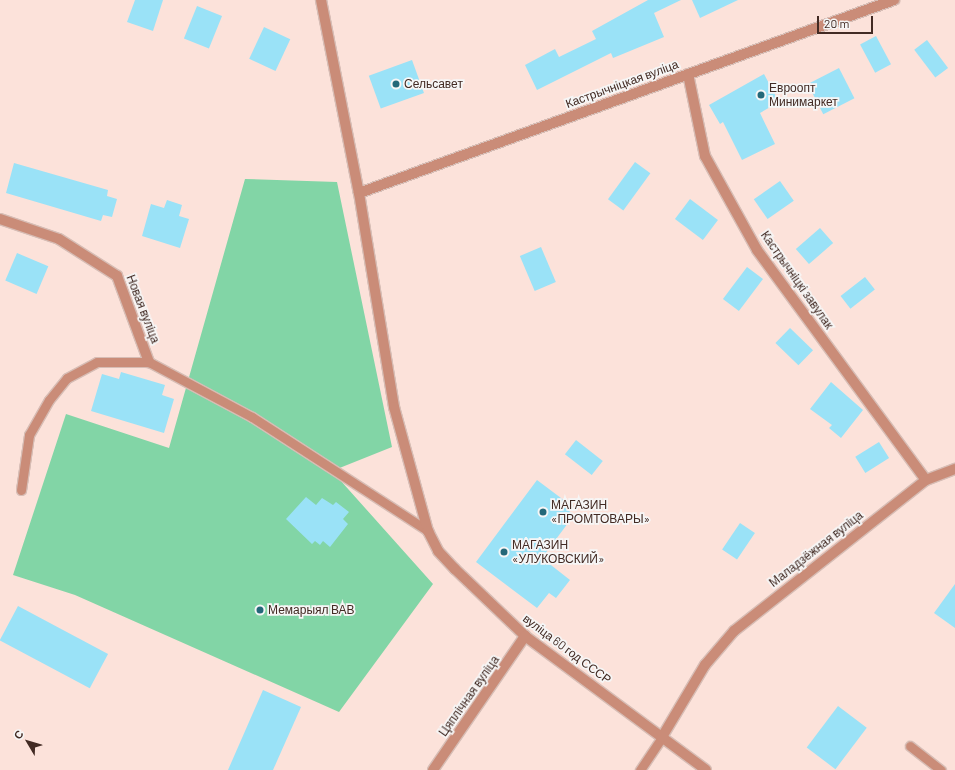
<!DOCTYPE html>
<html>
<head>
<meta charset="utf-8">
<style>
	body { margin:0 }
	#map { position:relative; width:955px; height:770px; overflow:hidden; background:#fce2da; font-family:Barlow,sans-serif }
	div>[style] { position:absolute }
	.green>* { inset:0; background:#82d5a6 }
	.building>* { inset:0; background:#9ae2f7; transform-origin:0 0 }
	.roads { filter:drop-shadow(1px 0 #d7bdb5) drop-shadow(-1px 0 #d7bdb5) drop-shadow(0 1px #d7bdb5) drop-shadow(0 -1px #d7bdb5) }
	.service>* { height:9px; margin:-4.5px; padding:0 4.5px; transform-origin:4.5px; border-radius:4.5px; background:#ca8c78 }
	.minor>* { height:10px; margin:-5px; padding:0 5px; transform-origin:5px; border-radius:5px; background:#ca8c78 }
	.dots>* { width:11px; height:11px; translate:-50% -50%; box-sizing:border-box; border:2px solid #f6f6f6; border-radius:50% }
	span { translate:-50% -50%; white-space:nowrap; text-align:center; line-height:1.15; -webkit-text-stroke:3.5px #f6f6f6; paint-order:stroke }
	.poi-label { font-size:12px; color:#422a23 }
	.left { translate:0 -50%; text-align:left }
	.street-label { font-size:12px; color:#422a23 }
	.north { position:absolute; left:8px; top:722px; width:40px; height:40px; -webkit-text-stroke:3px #f6f6f6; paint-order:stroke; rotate:308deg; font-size:11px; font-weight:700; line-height:16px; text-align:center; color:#422a23 }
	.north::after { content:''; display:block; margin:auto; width:14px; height:18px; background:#422a23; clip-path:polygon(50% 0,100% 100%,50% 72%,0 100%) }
	.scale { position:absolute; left:817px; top:16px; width:56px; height:18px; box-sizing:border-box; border:2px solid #422a23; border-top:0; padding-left:5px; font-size:12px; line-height:14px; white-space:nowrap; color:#422a23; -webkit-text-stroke:3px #f6f6f6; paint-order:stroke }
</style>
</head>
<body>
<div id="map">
	<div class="green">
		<i style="clip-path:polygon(245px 179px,337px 182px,392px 447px,332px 471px,433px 584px,339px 712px,75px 595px,13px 575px,66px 414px,169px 448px)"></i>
	</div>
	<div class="building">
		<i style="clip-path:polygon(135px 0,163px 0,153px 31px,127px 22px)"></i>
		<i style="clip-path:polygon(648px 0,681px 0,654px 13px,664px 37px,613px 58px,611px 53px,537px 90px,525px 65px,555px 49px,559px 57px,596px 39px,592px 31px)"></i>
		<i style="clip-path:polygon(692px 0,738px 0,700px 18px)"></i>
		<i style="left:197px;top:6px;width:27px;height:35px;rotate:22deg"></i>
		<i style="left:264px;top:27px;width:29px;height:35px;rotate:25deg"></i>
		<i style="left:876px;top:36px;width:32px;height:18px;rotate:62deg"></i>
		<i style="left:927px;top:40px;width:35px;height:16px;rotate:53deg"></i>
		<i style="left:412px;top:60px;width:35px;height:46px;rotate:70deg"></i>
		<i style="left:839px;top:68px;width:34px;height:35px;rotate:63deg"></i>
		<i style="clip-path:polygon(764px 74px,779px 102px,760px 113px,775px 144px,742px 160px,723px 122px,720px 124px,709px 105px)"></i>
		<i style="left:635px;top:162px;width:19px;height:46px;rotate:36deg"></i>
		<i style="clip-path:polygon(14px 163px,108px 190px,107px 196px,117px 199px,112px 217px,103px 215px,101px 221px,6px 193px)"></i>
		<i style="left:780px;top:181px;width:24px;height:32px;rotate:55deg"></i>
		<i style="left:690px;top:199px;width:35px;height:25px;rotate:37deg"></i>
		<i style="clip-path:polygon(167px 200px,182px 205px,179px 216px,189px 219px,180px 248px,142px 236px,151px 204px,164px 208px)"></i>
		<i style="left:820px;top:228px;width:20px;height:32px;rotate:49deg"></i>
		<i style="left:541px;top:247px;width:38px;height:23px;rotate:67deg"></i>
		<i style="left:17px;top:253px;width:34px;height:30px;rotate:23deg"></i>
		<i style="left:747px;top:267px;width:20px;height:40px;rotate:37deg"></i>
		<i style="left:865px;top:277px;width:16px;height:31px;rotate:52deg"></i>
		<i style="left:790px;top:328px;width:32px;height:21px;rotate:44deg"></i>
		<i style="clip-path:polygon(121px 372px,165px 385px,162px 395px,174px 399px,164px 433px,91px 411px,102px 374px,119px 379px)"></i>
		<i style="clip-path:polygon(831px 382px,863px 410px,841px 438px,829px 428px,832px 425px,810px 409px)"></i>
		<i style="left:576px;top:440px;width:34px;height:18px;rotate:38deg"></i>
		<i style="left:879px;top:442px;width:19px;height:28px;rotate:58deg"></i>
		<i style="clip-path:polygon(537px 480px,573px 507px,569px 511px,574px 515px,542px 558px,570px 580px,556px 598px,549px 593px,537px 608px,476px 562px)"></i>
		<i style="clip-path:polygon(306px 497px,316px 505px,322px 498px,333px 505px,336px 502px,349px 512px,343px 519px,348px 524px,330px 547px,323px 541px,320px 545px,315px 541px,312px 544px,286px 519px)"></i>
		<i style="left:740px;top:523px;width:18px;height:32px;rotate:34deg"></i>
		<i style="clip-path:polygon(955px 584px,955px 628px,934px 613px)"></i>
		<i style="left:18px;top:606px;width:102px;height:39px;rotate:28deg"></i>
		<i style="clip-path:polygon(263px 690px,301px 707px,273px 770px,228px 770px)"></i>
		<i style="left:838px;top:706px;width:36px;height:52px;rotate:37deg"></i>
	</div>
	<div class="roads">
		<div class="service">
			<i style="left:21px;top:490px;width:56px;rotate:-81.7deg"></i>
			<i style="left:29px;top:435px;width:40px;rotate:-60.3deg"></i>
			<i style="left:49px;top:400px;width:28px;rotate:-51deg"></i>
			<i style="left:67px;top:378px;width:34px;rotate:-28deg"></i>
			<i style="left:97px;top:362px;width:52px"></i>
			<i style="left:149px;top:362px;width:117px;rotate:28.1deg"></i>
			<i style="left:252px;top:417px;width:210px;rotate:32.9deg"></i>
			<i style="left:910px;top:746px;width:39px;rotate:38deg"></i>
			<i style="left:640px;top:770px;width:40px;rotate:-56deg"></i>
		</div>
		<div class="minor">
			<i style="left:321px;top:0;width:197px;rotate:78.9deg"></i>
			<i style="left:359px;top:193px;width:217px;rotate:80.7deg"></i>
			<i style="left:394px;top:407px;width:129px;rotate:74.7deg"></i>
			<i style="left:428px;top:531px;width:22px;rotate:63deg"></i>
			<i style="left:438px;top:551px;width:25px;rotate:47deg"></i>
			<i style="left:455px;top:569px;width:97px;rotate:43.7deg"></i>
			<i style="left:525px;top:636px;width:225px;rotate:36.5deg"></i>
			<i style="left:688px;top:74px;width:84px;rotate:78.3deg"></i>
			<i style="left:705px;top:156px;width:107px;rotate:61deg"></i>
			<i style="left:757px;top:250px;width:285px;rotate:53.7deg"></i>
			<i style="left:359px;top:193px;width:569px;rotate:-19.84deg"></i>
			<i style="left:0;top:219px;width:62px;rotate:18.7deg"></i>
			<i style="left:59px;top:239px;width:69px;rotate:32.5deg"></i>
			<i style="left:117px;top:276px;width:92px;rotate:69.6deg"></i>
			<i style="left:662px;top:737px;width:84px;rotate:-59.2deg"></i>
			<i style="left:705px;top:665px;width:45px;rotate:-49.5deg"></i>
			<i style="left:734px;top:631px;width:244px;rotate:-38.2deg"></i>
			<i style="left:926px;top:480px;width:31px;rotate:-21deg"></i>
			<i style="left:433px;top:770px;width:163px;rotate:-55.5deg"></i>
		</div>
	</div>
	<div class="dots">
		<i style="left:396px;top:84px;background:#246879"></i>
		<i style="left:761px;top:95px;background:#246879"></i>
		<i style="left:543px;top:512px;background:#246879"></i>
		<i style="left:504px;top:552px;background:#246879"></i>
		<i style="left:260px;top:610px;background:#246879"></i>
	</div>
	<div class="poi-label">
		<span class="left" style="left:404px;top:84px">Сельсавет</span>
		<span class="left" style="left:769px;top:95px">Евроопт<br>Минимаркет</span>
		<span class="left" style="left:551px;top:512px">МАГАЗИН<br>«ПРОМТОВАРЫ»</span>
		<span class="left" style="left:512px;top:552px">МАГАЗИН<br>«УЛУКОВСКИЙ»</span>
		<span class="left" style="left:268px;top:610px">Мемарыял ВАВ</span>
	</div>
	<div class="street-label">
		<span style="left:622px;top:84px;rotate:-20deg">Кастрычніцкая вуліца</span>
		<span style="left:797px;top:280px;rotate:55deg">Кастрычніцкі завулак</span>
		<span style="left:143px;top:309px;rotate:69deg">Новая вуліца</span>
		<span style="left:816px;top:549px;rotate:-38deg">Маладзёжная вуліца</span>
		<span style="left:567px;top:649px;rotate:37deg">вуліца 60 год СССР</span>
		<span style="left:469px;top:696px;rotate:-55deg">Цяплічная вуліца</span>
	</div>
	<div class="north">С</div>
	<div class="scale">20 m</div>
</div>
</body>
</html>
